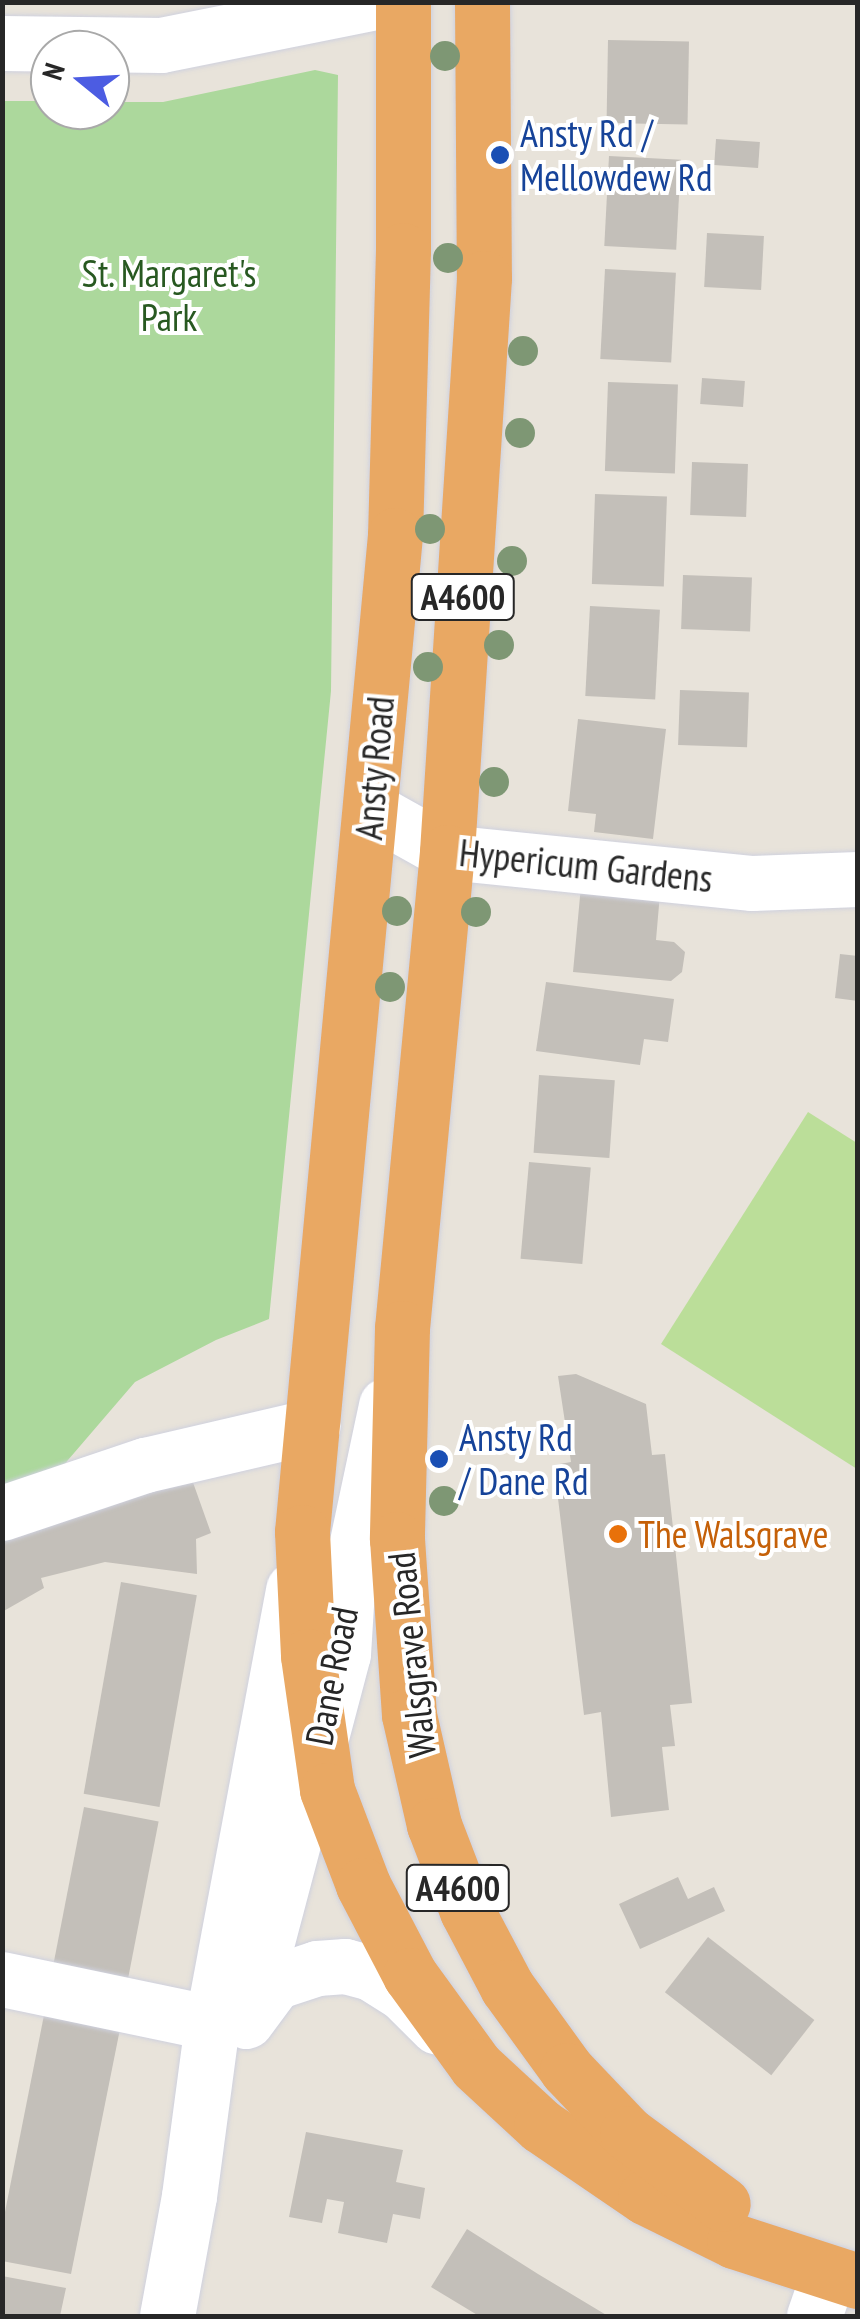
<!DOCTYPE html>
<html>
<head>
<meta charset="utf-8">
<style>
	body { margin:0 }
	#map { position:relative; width:860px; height:2319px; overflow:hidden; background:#e8e3da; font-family:"PT Sans Narrow",sans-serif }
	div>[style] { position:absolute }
	.green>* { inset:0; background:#acd89c }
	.pitch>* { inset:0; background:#bbde99 }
	.building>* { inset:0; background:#c3bfb9; transform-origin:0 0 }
	.roads { filter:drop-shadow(0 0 2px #cfd1de) drop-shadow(0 0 2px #cfd1de) }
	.minor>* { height:55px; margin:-27.5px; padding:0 27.5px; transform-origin:27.5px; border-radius:27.5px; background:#fff }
	.highway>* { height:55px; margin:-27.5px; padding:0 27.5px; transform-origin:27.5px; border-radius:27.5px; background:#e9a863 }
	.trees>* { width:30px; height:30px; margin:-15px; border-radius:50%; background:#7e9774 }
	.dots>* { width:28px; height:28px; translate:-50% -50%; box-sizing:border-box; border:5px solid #fff; border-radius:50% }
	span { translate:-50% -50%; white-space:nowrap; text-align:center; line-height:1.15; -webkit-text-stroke:8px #fff; paint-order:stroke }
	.shield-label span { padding:2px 8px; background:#fff; border:2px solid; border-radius:8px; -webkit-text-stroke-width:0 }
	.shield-label { font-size:35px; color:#272727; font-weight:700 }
	.transit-label { font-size:38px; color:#164399 }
	.left { translate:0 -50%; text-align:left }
	.park-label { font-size:38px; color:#285921 }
	.street-label { font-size:38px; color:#272727 }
	.food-label { font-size:38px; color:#c56008 }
	.frame { position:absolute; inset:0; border:5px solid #272727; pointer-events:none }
	.north { position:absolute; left:30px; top:30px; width:100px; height:100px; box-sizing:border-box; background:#fff; border:2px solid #a9a9a9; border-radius:50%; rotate:288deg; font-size:28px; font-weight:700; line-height:40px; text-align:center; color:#272727 }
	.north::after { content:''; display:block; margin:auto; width:35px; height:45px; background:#4c5ce2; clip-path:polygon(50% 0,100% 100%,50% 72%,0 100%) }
</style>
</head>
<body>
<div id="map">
	<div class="green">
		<i style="clip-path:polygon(315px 70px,338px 75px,331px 691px,269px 1319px,216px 1340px,135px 1382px,50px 1481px,3px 1498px,3px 101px,50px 101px,50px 110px,110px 110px,110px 102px,163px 102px)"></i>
	</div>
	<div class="pitch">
		<i style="clip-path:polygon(808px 1112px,857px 1143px,857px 1469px,661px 1344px)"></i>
	</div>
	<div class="building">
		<i style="left:608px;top:40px;width:81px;height:83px;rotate:1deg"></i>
		<i style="left:716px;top:139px;width:44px;height:26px;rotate:4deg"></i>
		<i style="left:609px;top:156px;width:72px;height:90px;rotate:3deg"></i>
		<i style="left:707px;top:233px;width:57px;height:54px;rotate:3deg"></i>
		<i style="left:605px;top:269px;width:71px;height:90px;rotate:3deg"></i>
		<i style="left:702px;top:378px;width:43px;height:26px;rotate:4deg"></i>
		<i style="left:608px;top:382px;width:70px;height:89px;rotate:2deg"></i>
		<i style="left:692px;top:462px;width:56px;height:53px;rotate:2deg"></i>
		<i style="left:595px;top:494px;width:72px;height:90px;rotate:2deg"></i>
		<i style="left:683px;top:575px;width:69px;height:54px;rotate:2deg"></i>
		<i style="left:590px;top:606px;width:70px;height:90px;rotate:3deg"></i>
		<i style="left:680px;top:690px;width:69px;height:55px;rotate:2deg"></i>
		<i style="clip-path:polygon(578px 719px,666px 729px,653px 839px,594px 832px,596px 814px,568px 811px)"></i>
		<i style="clip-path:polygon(582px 875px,661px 882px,656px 940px,674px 942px,685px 952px,682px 972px,671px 981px,573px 972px)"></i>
		<i style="clip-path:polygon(840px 954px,858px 956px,858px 1001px,835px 998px)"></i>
		<i style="clip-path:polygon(546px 982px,674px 999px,668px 1042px,644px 1039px,640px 1065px,536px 1051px)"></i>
		<i style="left:539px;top:1075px;width:76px;height:78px;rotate:4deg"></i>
		<i style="left:529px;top:1162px;width:62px;height:97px;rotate:5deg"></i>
		<i style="clip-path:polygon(576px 1374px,646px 1404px,652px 1455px,665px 1454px,692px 1703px,670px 1705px,675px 1746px,662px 1747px,669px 1810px,611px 1817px,601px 1712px,584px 1715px,554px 1465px,571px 1462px,558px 1376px)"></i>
		<i style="clip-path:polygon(190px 1474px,211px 1533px,196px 1539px,197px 1574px,105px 1562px,41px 1578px,44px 1588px,2px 1612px,5px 1540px)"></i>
		<i style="left:121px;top:1582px;width:77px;height:215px;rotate:10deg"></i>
		<i style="left:84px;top:1807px;width:76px;height:173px;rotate:11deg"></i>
		<i style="clip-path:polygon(678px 1877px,688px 1899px,714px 1887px,725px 1911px,640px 1949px,619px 1904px)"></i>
		<i style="left:708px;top:1937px;width:135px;height:70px;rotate:38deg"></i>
		<i style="clip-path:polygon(46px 2005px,122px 2019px,71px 2274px,2px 2261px,2px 2227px)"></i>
		<i style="clip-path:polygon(306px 2132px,403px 2150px,396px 2182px,425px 2188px,420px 2219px,393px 2214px,387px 2243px,338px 2233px,344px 2202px,327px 2199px,322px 2223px,289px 2217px)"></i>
		<i style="clip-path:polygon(467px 2229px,538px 2274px,608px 2316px,479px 2316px,431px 2287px)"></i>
		<i style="clip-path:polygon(2px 2276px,66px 2288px,60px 2316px,2px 2316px)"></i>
	</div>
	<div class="roads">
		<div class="minor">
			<i style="left:2px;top:43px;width:159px;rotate:0.7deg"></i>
			<i style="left:161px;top:45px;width:220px;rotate:-11.3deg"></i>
			<i style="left:370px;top:809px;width:88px;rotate:29.2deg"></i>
			<i style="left:447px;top:852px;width:307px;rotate:5.8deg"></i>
			<i style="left:752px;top:883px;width:106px;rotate:-2.2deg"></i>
			<i style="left:2px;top:1513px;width:151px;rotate:-18.6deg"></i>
			<i style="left:145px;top:1465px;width:172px;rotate:-13.1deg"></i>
			<i style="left:2px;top:1979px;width:215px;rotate:11.8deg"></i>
			<i style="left:247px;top:2017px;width:375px;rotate:-75.2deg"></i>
			<i style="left:343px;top:1654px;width:65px;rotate:-86.5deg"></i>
			<i style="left:347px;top:1589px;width:188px;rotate:-78deg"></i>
			<i style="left:246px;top:2021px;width:49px;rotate:-53.4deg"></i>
			<i style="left:275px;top:1982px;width:44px;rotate:-18.4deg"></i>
			<i style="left:317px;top:1968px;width:28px;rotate:-4deg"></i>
			<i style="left:345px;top:1966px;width:27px;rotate:15deg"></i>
			<i style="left:371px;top:1973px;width:36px;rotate:32deg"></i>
			<i style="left:402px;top:1992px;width:49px;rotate:45deg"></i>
			<i style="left:167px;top:2316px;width:122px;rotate:-79.6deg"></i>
			<i style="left:189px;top:2196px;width:175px;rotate:-82.4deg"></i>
			<i style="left:212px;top:2023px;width:441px;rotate:-79.4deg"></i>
			<i style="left:814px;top:2316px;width:46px;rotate:-70.8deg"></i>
		</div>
		<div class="highway">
			<i style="left:403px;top:2px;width:248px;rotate:90deg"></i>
			<i style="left:403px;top:250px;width:285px;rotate:91.6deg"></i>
			<i style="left:395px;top:535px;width:1001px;rotate:95.33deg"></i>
			<i style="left:302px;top:1532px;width:124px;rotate:87.2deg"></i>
			<i style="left:308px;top:1656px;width:135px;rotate:81.9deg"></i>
			<i style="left:327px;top:1790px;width:102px;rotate:69.2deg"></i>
			<i style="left:363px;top:1885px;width:102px;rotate:62.4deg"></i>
			<i style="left:410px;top:1975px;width:112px;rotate:54deg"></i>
			<i style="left:476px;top:2066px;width:88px;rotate:42.7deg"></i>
			<i style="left:541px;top:2126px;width:126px;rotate:34.3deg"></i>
			<i style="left:645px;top:2197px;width:99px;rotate:26.3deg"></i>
			<i style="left:734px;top:2241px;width:130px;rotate:17.9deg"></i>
			<i style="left:482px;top:2px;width:276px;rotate:89.6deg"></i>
			<i style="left:484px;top:278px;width:575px;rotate:93.69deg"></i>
			<i style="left:447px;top:852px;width:478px;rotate:95.4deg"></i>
			<i style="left:402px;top:1328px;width:211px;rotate:91.4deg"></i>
			<i style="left:397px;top:1539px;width:176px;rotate:86.1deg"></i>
			<i style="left:409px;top:1715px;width:113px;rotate:77.2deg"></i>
			<i style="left:434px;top:1825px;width:92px;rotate:69deg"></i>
			<i style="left:467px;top:1911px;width:86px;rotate:62.2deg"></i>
			<i style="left:507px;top:1987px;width:102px;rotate:54.1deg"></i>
			<i style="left:567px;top:2070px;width:87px;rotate:46.4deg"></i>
			<i style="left:627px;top:2133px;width:119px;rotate:36.5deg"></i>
		</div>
	</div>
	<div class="trees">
		<i style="left:445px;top:56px"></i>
		<i style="left:448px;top:258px"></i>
		<i style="left:523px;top:351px"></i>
		<i style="left:520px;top:433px"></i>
		<i style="left:430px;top:529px"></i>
		<i style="left:512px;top:561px"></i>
		<i style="left:499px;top:645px"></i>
		<i style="left:428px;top:667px"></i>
		<i style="left:494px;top:782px"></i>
		<i style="left:397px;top:911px"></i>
		<i style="left:476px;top:912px"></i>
		<i style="left:390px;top:987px"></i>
		<i style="left:444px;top:1501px"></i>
	</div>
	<div class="dots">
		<i style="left:500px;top:155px;background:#1a4fb4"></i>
		<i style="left:439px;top:1459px;background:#1a4fb4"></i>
		<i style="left:618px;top:1534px;background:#e8710a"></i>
	</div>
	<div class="shield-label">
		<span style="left:463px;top:597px">A4600</span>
		<span style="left:458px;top:1888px">A4600</span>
	</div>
	<div class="transit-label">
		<span class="left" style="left:520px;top:155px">Ansty Rd /<br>Mellowdew Rd</span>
		<span class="left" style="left:459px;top:1459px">Ansty Rd<br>/ Dane Rd</span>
	</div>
	<div class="park-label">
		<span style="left:169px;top:295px">St. Margaret's<br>Park</span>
	</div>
	<div class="street-label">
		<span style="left:374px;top:768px;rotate:-85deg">Ansty Road</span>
		<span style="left:586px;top:865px;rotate:6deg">Hypericum Gardens</span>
		<span style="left:411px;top:1655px;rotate:-96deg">Walsgrave Road</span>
		<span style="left:331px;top:1676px;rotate:-79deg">Dane Road</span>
	</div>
	<div class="food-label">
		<span class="left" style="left:638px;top:1534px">The Walsgrave</span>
	</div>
	<div class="frame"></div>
	<div class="north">N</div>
</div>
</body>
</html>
